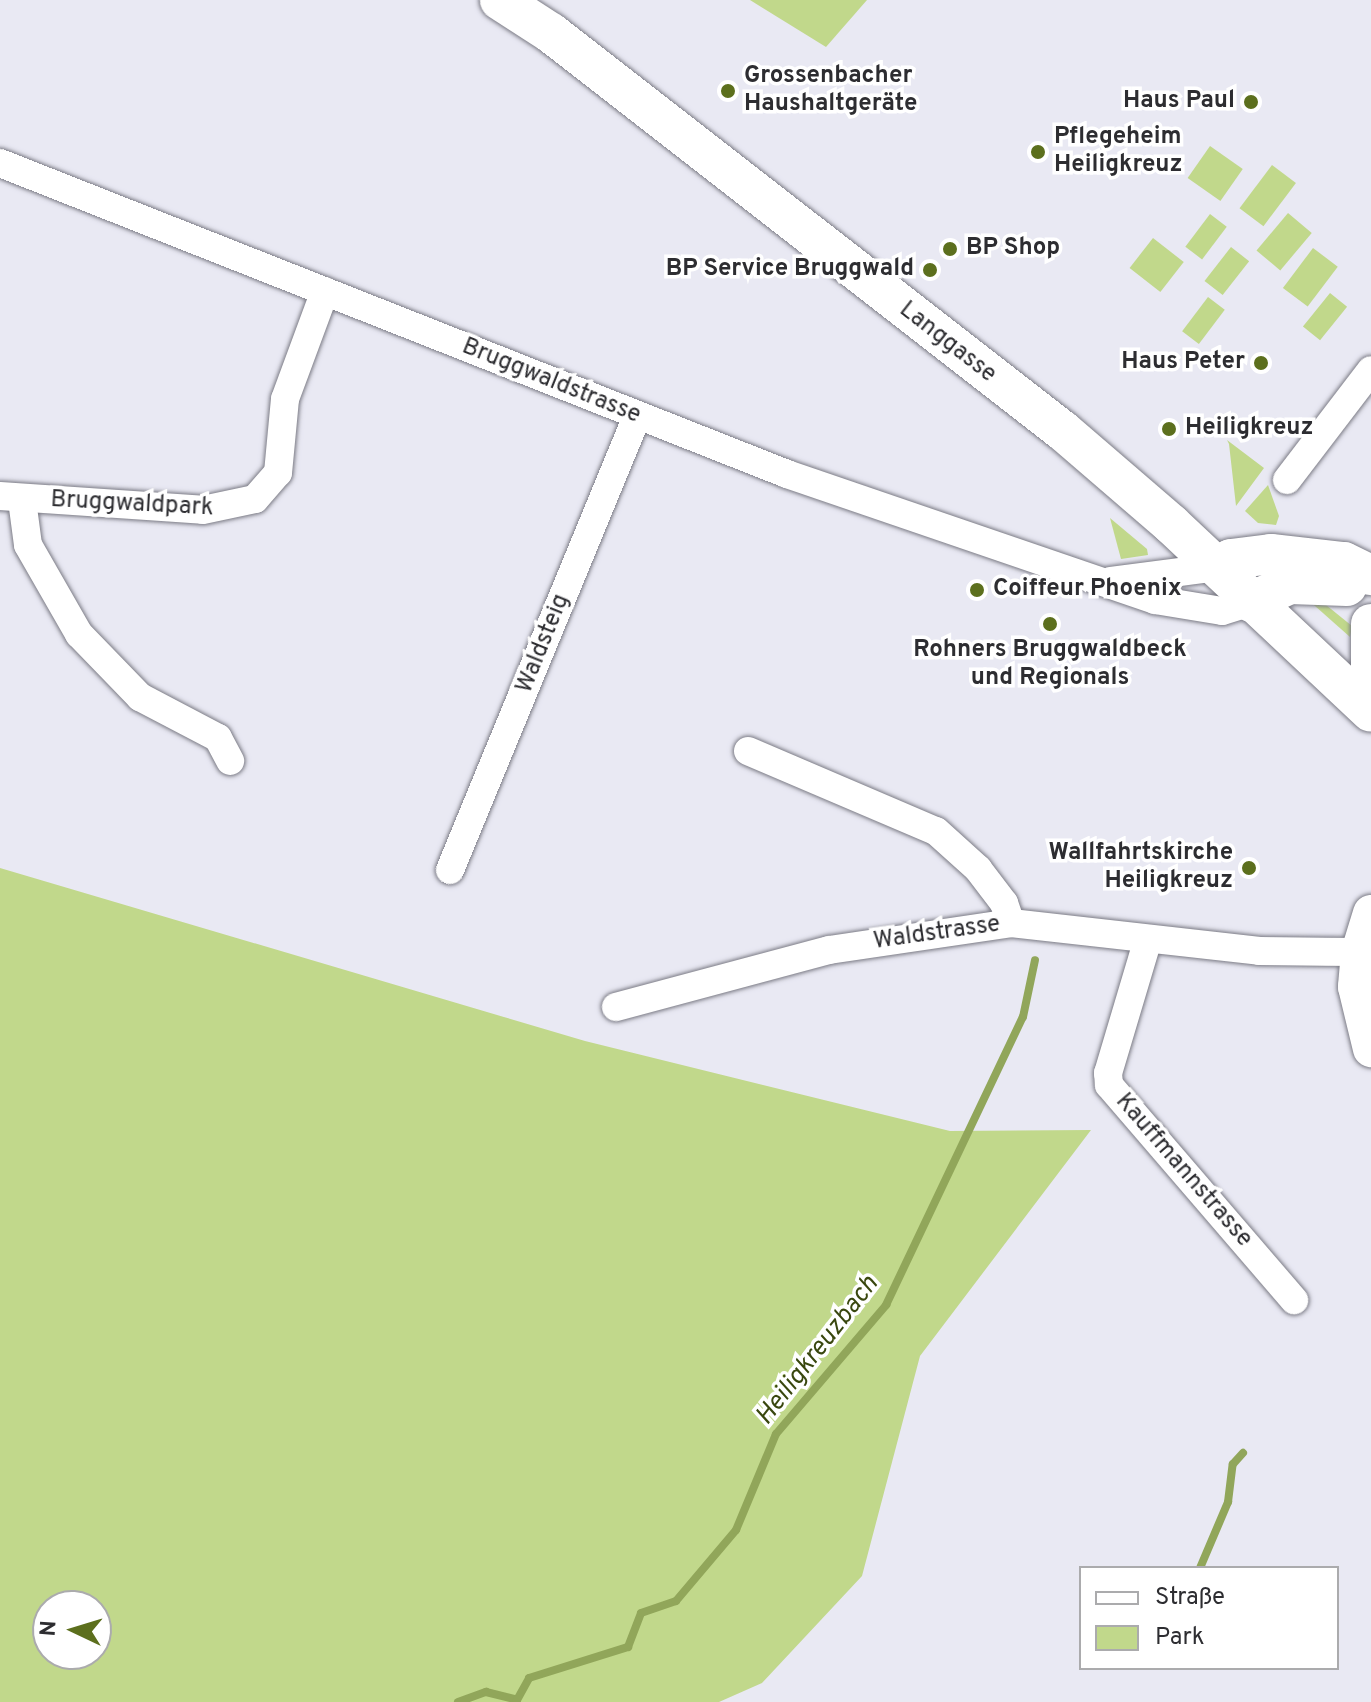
<!DOCTYPE html>
<html>
<head>
<meta charset="utf-8">
<style>
	body { margin:0 }
	#map { position:relative; width:1371px; height:1702px; overflow:hidden; background:#e9e9f3; font-family:Overpass,sans-serif }
	div>[style] { position:absolute }
	.green>* { inset:0; background:#c1d88b; transform-origin:0 0 }
	.stream>* { height:8px; margin:-4px; padding:0 4px; transform-origin:4px; border-radius:4px; background:#91a65a }
	.roads { filter:drop-shadow(0 0 2px #7b7b85) drop-shadow(0 0 2px #7b7b85) }
	.minor>* { height:28px; margin:-14px; padding:0 14px; transform-origin:14px; border-radius:14px; background:#fff }
	.tertiary>* { height:36px; margin:-18px; padding:0 18px; transform-origin:18px; border-radius:18px; background:#fff }
	.secondary>* { height:40px; margin:-20px; padding:0 20px; transform-origin:20px; border-radius:20px; background:#fff }
	.dots>* { width:22px; height:22px; translate:-50% -50%; box-sizing:border-box; border:4px solid #fff; border-radius:50% }
	span { translate:-50% -50%; white-space:nowrap; text-align:center; line-height:1.15; -webkit-text-stroke:7px #fff; paint-order:stroke }
	.poi-label { font-size:24px; color:#2d2d31; font-weight:700 }
	.left { translate:0 -50%; text-align:left }
	.right { translate:-100% -50%; text-align:right }
	.street-label { font-size:24px; color:#2d2d31 }
	.water-label { font-size:26px; color:#39470e; font-style:italic }
	.legend { position:absolute; left:1079px; top:1566px; width:260px; height:104px; box-sizing:border-box; background:#fff; border:2px solid #ababad; margin:0; padding:10px 14px; list-style:none; font-size:24px; color:#2d2d31 }
	.legend li { display:flex; align-items:center; gap:16px; height:40px }
	.legend b { width:40px; border:2px solid #ababad }
	.north { position:absolute; left:32px; top:1590px; width:80px; height:80px; box-sizing:border-box; background:#fff; border:2px solid #ababad; border-radius:50%; rotate:274deg; font-size:22px; font-weight:700; line-height:32px; text-align:center; color:#2d2d31 }
	.north::after { content:''; display:block; margin:auto; width:28px; height:36px; background:#5c6f1d; clip-path:polygon(50% 0,100% 100%,50% 72%,0 100%) }
</style>
</head>
<body>
<div id="map">
	<div class="green">
		<i style="clip-path:polygon(750px 0,867px 0,826px 47px)"></i>
		<i style="left:1210px;top:146px;width:40px;height:39px;rotate:35deg"></i>
		<i style="left:1272px;top:165px;width:30px;height:54px;rotate:37deg"></i>
		<i style="left:1288px;top:213px;width:31px;height:49px;rotate:40deg"></i>
		<i style="left:1210px;top:214px;width:21px;height:41px;rotate:37deg"></i>
		<i style="left:1153px;top:238px;width:39px;height:38px;rotate:38deg"></i>
		<i style="left:1231px;top:247px;width:23px;height:43px;rotate:38deg"></i>
		<i style="left:1313px;top:248px;width:31px;height:50px;rotate:37deg"></i>
		<i style="left:1330px;top:293px;width:22px;height:43px;rotate:39deg"></i>
		<i style="left:1208px;top:297px;width:21px;height:43px;rotate:37deg"></i>
		<i style="clip-path:polygon(1227px 440px,1264px 468px,1236px 506px,1229px 444px)"></i>
		<i style="clip-path:polygon(1268px 485px,1279px 516px,1276px 525px,1258px 523px,1245px 511px)"></i>
		<i style="clip-path:polygon(1110px 518px,1147px 549px,1148px 555px,1121px 559px)"></i>
		<i style="clip-path:polygon(1315px 596px,1352px 626px,1350px 637px,1306px 598px)"></i>
		<i style="clip-path:polygon(evenodd,0 868px,585px 1041px,950px 1131px,1091px 1130px,920px 1356px,862px 1576px,762px 1683px,719px 1702px,0 1702px,0 868px,48px 1606px,96px 1606px,96px 1654px,48px 1654px,48px 1606px)"></i>
	</div>
	<div class="stream">
		<i style="left:1200px;top:1568px;width:72px;rotate:-67deg"></i>
		<i style="left:1228px;top:1502px;width:38px;rotate:-83deg"></i>
		<i style="left:1233px;top:1464px;width:15px;rotate:-48deg"></i>
		<i style="left:458px;top:1702px;width:30px;rotate:-20deg"></i>
		<i style="left:486px;top:1692px;width:32px;rotate:14deg"></i>
		<i style="left:517px;top:1700px;width:25px;rotate:-61deg"></i>
		<i style="left:529px;top:1678px;width:104px;rotate:-17.4deg"></i>
		<i style="left:628px;top:1647px;width:36px;rotate:-69deg"></i>
		<i style="left:641px;top:1613px;width:37px;rotate:-19deg"></i>
		<i style="left:676px;top:1601px;width:93px;rotate:-49.8deg"></i>
		<i style="left:736px;top:1530px;width:104px;rotate:-67.4deg"></i>
		<i style="left:776px;top:1434px;width:170px;rotate:-49.5deg"></i>
		<i style="left:886px;top:1305px;width:319px;rotate:-64.6deg"></i>
		<i style="left:1023px;top:1017px;width:58px;rotate:-78.1deg"></i>
	</div>
	<div class="roads">
		<div class="minor">
			<i style="left:0;top:163px;width:846px;rotate:21.56deg"></i>
			<i style="left:787px;top:474px;width:389px;rotate:18.9deg"></i>
			<i style="left:1155px;top:600px;width:68px;rotate:9.3deg"></i>
			<i style="left:1222px;top:611px;width:30px;rotate:-17deg"></i>
			<i style="left:1287px;top:480px;width:138px;rotate:-52.6deg"></i>
			<i style="left:0;top:496px;width:203px;rotate:3.9deg"></i>
			<i style="left:203px;top:510px;width:53px;rotate:-11.9deg"></i>
			<i style="left:255px;top:499px;width:35px;rotate:-49deg"></i>
			<i style="left:278px;top:473px;width:74px;rotate:-84.6deg"></i>
			<i style="left:285px;top:399px;width:115px;rotate:-69.7deg"></i>
			<i style="left:22px;top:500px;width:45px;rotate:82.4deg"></i>
			<i style="left:28px;top:545px;width:103px;rotate:60.2deg"></i>
			<i style="left:79px;top:634px;width:88px;rotate:45.9deg"></i>
			<i style="left:140px;top:697px;width:88px;rotate:27.7deg"></i>
			<i style="left:218px;top:738px;width:26px;rotate:62deg"></i>
			<i style="left:1111px;top:581px;width:107px;rotate:-7.5deg"></i>
			<i style="left:748px;top:751px;width:204px;rotate:23.1deg"></i>
			<i style="left:936px;top:831px;width:57px;rotate:42.1deg"></i>
			<i style="left:978px;top:869px;width:43px;rotate:52.6deg"></i>
			<i style="left:1004px;top:903px;width:21px;rotate:71deg"></i>
			<i style="left:450px;top:870px;width:490px;rotate:-67.6deg"></i>
			<i style="left:1148px;top:939px;width:140px;rotate:106.6deg"></i>
			<i style="left:1108px;top:1073px;width:12px;rotate:85deg"></i>
			<i style="left:1109px;top:1085px;width:284px;rotate:49.3deg"></i>
			<i style="left:616px;top:1007px;width:220px;rotate:-15deg"></i>
			<i style="left:829px;top:950px;width:184px;rotate:-8.4deg"></i>
			<i style="left:1011px;top:923px;width:250px;rotate:6.4deg"></i>
			<i style="left:1259px;top:951px;width:100px;rotate:0.6deg"></i>
		</div>
		<div class="tertiary">
			<i style="left:1371px;top:913px;width:41px;rotate:107.1deg"></i>
			<i style="left:1359px;top:952px;width:35px;rotate:95deg"></i>
			<i style="left:1356px;top:987px;width:64px;rotate:76.4deg"></i>
		</div>
		<div class="secondary">
			<i style="left:500px;top:0;width:61px;rotate:32.9deg"></i>
			<i style="left:551px;top:33px;width:648px;rotate:37.86deg"></i>
			<i style="left:1063px;top:431px;width:143px;rotate:40.7deg"></i>
			<i style="left:1171px;top:524px;width:274px;rotate:43.2deg"></i>
			<i style="left:1217px;top:567px;width:16px;rotate:-30deg"></i>
			<i style="left:1231px;top:559px;width:40px;rotate:-7.1deg"></i>
			<i style="left:1271px;top:554px;width:73px;rotate:6.3deg"></i>
			<i style="left:1344px;top:562px;width:30px;rotate:26deg"></i>
			<i style="left:1251px;top:602px;width:43px;rotate:-24.8deg"></i>
			<i style="left:1290px;top:584px;width:57px;rotate:2deg"></i>
			<i style="left:1371px;top:624px;width:53px;rotate:90deg"></i>
		</div>
	</div>
	<div class="dots">
		<i style="left:728px;top:91px;background:#5c6f1d"></i>
		<i style="left:1251px;top:102px;background:#5c6f1d"></i>
		<i style="left:1038px;top:152px;background:#5c6f1d"></i>
		<i style="left:950px;top:249px;background:#5c6f1d"></i>
		<i style="left:930px;top:270px;background:#5c6f1d"></i>
		<i style="left:1261px;top:363px;background:#5c6f1d"></i>
		<i style="left:1169px;top:429px;background:#5c6f1d"></i>
		<i style="left:977px;top:590px;background:#5c6f1d"></i>
		<i style="left:1050px;top:624px;background:#5c6f1d"></i>
		<i style="left:1249px;top:868px;background:#5c6f1d"></i>
	</div>
	<div class="poi-label">
		<span class="left" style="left:744px;top:91px">Grossenbacher<br>Haushaltgeräte</span>
		<span class="right" style="left:1235px;top:102px">Haus Paul</span>
		<span class="left" style="left:1054px;top:152px">Pflegeheim<br>Heiligkreuz</span>
		<span class="left" style="left:966px;top:249px">BP Shop</span>
		<span class="right" style="left:914px;top:270px">BP Service Bruggwald</span>
		<span class="right" style="left:1245px;top:363px">Haus Peter</span>
		<span class="left" style="left:1185px;top:429px">Heiligkreuz</span>
		<span class="left" style="left:993px;top:590px">Coiffeur Phoenix</span>
		<span style="left:1050px;top:665px">Rohners Bruggwaldbeck<br>und Regionals</span>
		<span class="right" style="left:1233px;top:868px">Wallfahrtskirche<br>Heiligkreuz</span>
	</div>
	<div class="street-label">
		<span style="left:947px;top:343px;rotate:38deg">Langgasse</span>
		<span style="left:551px;top:382px;rotate:22deg">Bruggwaldstrasse</span>
		<span style="left:132px;top:505px;rotate:3deg">Bruggwaldpark</span>
		<span style="left:544px;top:644px;rotate:-68deg">Waldsteig</span>
		<span style="left:937px;top:934px;rotate:-8deg">Waldstrasse</span>
		<span style="left:1183px;top:1171px;rotate:49deg">Kauffmannstrasse</span>
	</div>
	<div class="water-label">
		<span style="left:818px;top:1351px;rotate:-52deg">Heiligkreuzbach</span>
	</div>
	<ul class="legend">
	<li><b style="height:10px;background:#fff"></b>Straße</li>
	<li><b style="height:22px;background:#c1d88b"></b>Park</li>
	</ul>
	<div class="north">N</div>
</div>
</body>
</html>
